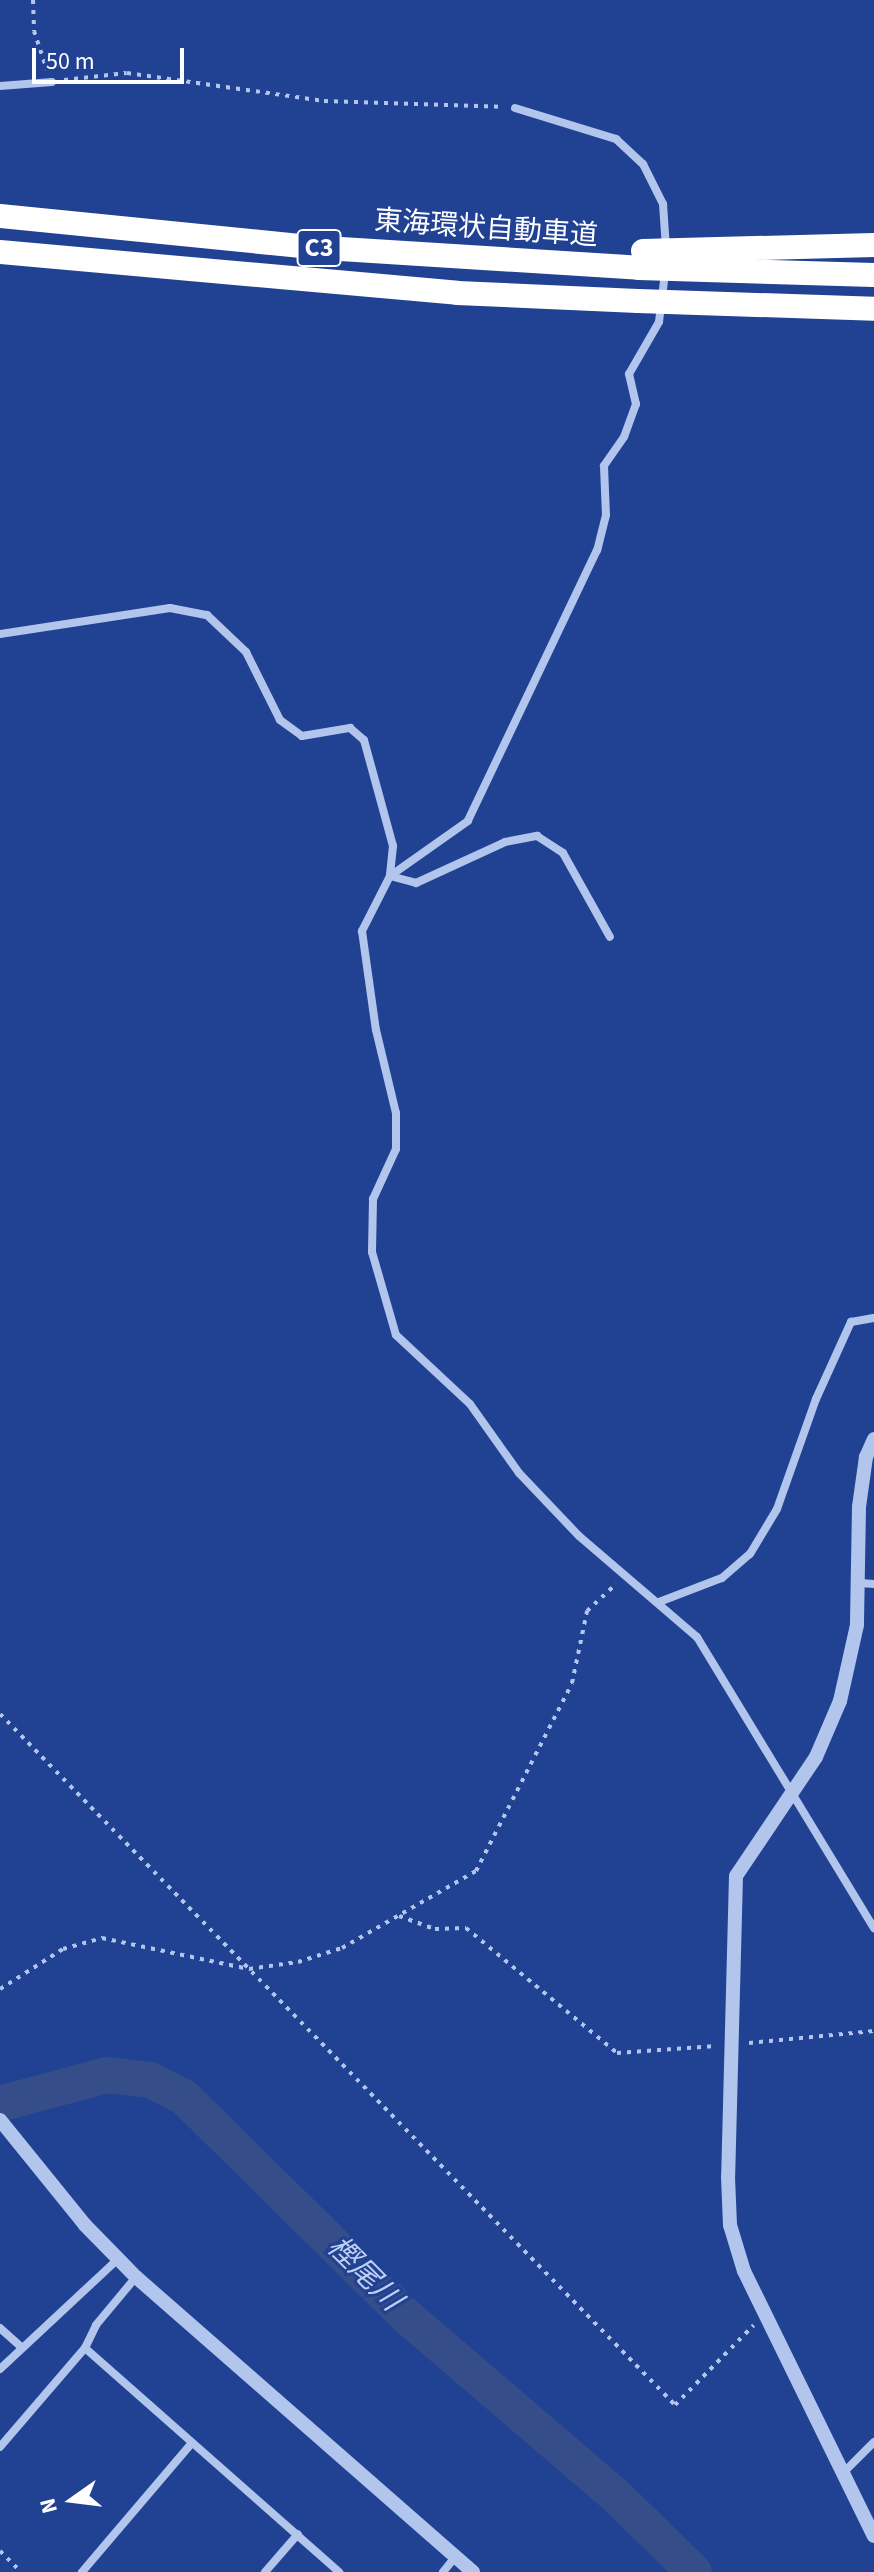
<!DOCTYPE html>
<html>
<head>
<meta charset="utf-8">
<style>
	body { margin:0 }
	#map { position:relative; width:874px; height:2572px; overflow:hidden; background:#214292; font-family:"Source Sans 3","Noto Sans JP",sans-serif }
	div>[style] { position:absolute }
	.river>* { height:36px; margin:-18px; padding:0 18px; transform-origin:18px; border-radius:18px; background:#354e89 }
	.path>* { height:4px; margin-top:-2px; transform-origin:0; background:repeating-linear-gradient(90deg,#b2c5ed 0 4px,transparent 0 10px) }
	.minor>* { height:8px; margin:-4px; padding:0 4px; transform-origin:4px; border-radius:4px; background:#b2c5ed }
	.tertiary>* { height:14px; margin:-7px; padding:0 7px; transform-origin:7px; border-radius:7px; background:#b2c5ed }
	.motorway>* { height:24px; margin:-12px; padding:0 12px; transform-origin:12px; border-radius:12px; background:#fff }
	.motorway-bridge>* { height:24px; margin:-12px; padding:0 12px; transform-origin:12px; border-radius:12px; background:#fff }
	span { translate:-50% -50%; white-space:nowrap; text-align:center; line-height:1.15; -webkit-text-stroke:6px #214292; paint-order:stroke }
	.shield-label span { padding:2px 6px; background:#214292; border:2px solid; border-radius:6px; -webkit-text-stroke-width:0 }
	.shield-label { font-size:26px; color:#fff; font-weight:700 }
	.street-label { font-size:28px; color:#fff }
	.water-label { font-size:30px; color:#bfd0f4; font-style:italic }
	.north { position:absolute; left:32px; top:2460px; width:80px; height:80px; -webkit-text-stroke:6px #214292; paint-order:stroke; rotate:256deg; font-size:22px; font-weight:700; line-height:32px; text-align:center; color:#fff }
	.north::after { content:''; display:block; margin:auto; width:28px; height:36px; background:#fff; clip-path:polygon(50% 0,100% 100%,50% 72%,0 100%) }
	.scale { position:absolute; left:32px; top:48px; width:152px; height:36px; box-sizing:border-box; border:4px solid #fff; border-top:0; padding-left:10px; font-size:24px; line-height:28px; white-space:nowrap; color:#fff; -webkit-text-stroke:6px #214292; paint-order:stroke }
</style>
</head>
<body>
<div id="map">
	<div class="river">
		<i style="left:0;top:2104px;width:111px;rotate:-15.2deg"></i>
		<i style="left:107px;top:2075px;width:43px;rotate:6.6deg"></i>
		<i style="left:150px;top:2080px;width:39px;rotate:27deg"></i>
		<i style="left:185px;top:2098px;width:309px;rotate:44.6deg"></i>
		<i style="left:405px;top:2315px;width:277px;rotate:40.6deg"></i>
		<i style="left:615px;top:2495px;width:110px;rotate:44.3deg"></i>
	</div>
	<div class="path">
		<i style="left:33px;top:0;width:31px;rotate:88deg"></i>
		<i style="left:34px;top:31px;width:41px;rotate:71.6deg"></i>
		<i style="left:64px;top:80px;width:63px;rotate:-6.3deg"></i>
		<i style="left:127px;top:73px;width:199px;rotate:8.1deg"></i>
		<i style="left:324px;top:101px;width:177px;rotate:1.9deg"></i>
		<i style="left:0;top:1714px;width:966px;rotate:45.67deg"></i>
		<i style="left:675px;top:2405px;width:112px;rotate:-45.4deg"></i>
		<i style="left:399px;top:1916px;width:38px;rotate:20deg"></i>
		<i style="left:435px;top:1929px;width:31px;rotate:-2deg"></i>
		<i style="left:466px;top:1928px;width:196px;rotate:39.6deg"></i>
		<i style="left:617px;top:2053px;width:99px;rotate:-4deg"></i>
		<i style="left:0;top:1989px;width:75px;rotate:-32.4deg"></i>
		<i style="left:63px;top:1949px;width:41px;rotate:-15.8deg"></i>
		<i style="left:102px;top:1938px;width:150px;rotate:11.9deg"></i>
		<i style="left:249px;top:1969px;width:49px;rotate:-8.1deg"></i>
		<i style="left:298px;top:1962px;width:46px;rotate:-17.7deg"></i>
		<i style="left:342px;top:1948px;width:155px;rotate:-29.9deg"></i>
		<i style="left:476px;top:1871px;width:211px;rotate:-62.9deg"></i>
		<i style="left:572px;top:1683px;width:74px;rotate:-78.2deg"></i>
		<i style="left:587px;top:1611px;width:40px;rotate:-43deg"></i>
		<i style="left:749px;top:2043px;width:126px;rotate:-5.5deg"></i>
		<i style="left:0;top:2551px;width:30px;rotate:45deg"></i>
	</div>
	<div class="minor">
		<i style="left:0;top:86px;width:52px;rotate:-4.4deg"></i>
		<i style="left:515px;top:108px;width:106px;rotate:17.1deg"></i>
		<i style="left:616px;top:139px;width:37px;rotate:43deg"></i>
		<i style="left:643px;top:164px;width:45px;rotate:63.4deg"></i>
		<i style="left:663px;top:204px;width:44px;rotate:86.1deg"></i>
		<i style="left:665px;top:273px;width:49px;rotate:97deg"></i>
		<i style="left:659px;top:322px;width:60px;rotate:120deg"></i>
		<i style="left:629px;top:374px;width:31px;rotate:77deg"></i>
		<i style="left:636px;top:404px;width:35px;rotate:110deg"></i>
		<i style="left:624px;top:437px;width:35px;rotate:125deg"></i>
		<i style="left:604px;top:466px;width:49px;rotate:87.7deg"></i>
		<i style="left:606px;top:515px;width:36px;rotate:104deg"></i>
		<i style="left:597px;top:550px;width:300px;rotate:115.5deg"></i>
		<i style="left:468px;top:821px;width:95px;rotate:144.8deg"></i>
		<i style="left:390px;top:876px;width:62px;rotate:117deg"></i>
		<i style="left:362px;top:931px;width:100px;rotate:82deg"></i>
		<i style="left:376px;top:1030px;width:85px;rotate:76.5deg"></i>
		<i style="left:396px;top:1113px;width:36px;rotate:90deg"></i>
		<i style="left:396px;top:1149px;width:55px;rotate:114.7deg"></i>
		<i style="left:373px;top:1199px;width:53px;rotate:91.1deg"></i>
		<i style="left:372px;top:1252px;width:86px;rotate:73.9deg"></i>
		<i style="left:396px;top:1335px;width:101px;rotate:43deg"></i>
		<i style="left:470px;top:1404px;width:85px;rotate:54.6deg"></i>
		<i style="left:519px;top:1473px;width:87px;rotate:46.4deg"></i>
		<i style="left:579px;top:1536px;width:155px;rotate:40.6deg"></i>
		<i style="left:697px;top:1637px;width:341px;rotate:58.7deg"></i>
		<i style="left:0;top:634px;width:172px;rotate:-8.7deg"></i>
		<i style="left:170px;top:608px;width:38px;rotate:11deg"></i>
		<i style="left:207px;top:615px;width:54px;rotate:43.5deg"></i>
		<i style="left:246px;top:652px;width:76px;rotate:63.4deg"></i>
		<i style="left:280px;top:720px;width:27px;rotate:36deg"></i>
		<i style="left:302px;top:736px;width:49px;rotate:-9.5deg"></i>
		<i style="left:350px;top:728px;width:18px;rotate:41deg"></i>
		<i style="left:364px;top:740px;width:110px;rotate:74.7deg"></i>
		<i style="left:393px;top:846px;width:30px;rotate:96deg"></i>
		<i style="left:390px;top:876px;width:27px;rotate:15deg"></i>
		<i style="left:416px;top:883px;width:98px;rotate:-24.7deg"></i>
		<i style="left:505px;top:842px;width:33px;rotate:-11deg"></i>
		<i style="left:537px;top:836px;width:31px;rotate:33deg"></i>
		<i style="left:563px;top:853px;width:96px;rotate:60.8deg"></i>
		<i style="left:860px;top:1583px;width:14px;rotate:4deg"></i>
		<i style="left:659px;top:1602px;width:67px;rotate:-20.9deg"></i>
		<i style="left:722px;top:1578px;width:37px;rotate:-41deg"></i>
		<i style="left:750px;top:1554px;width:52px;rotate:-59deg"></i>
		<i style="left:777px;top:1509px;width:117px;rotate:-70.5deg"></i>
		<i style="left:816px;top:1399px;width:85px;rotate:-65.6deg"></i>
		<i style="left:851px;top:1322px;width:23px;rotate:-10deg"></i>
		<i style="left:0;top:2328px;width:27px;rotate:42deg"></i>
		<i style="left:85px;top:2348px;width:339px;rotate:41.4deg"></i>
		<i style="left:0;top:2369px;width:163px;rotate:-43deg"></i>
		<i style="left:0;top:2447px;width:130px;rotate:-49.4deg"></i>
		<i style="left:85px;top:2348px;width:25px;rotate:-64deg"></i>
		<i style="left:96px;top:2325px;width:62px;rotate:-50.2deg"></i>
		<i style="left:843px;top:2473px;width:44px;rotate:-45deg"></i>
		<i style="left:82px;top:2572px;width:168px;rotate:-49.6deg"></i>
		<i style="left:265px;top:2572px;width:50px;rotate:-49deg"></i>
		<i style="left:443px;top:2572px;width:19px;rotate:-51deg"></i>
	</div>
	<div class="tertiary">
		<i style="left:874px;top:1439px;width:20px;rotate:114deg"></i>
		<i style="left:866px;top:1457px;width:50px;rotate:98deg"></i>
		<i style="left:859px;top:1507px;width:118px;rotate:91deg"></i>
		<i style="left:857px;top:1625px;width:78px;rotate:102.6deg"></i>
		<i style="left:840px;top:1701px;width:61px;rotate:113.2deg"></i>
		<i style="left:816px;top:1757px;width:143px;rotate:123.9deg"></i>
		<i style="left:736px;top:1876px;width:301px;rotate:91.5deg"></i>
		<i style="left:728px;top:2177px;width:48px;rotate:87.6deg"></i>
		<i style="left:730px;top:2225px;width:48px;rotate:73.1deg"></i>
		<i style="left:744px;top:2271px;width:295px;rotate:63.9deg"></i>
		<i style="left:0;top:2120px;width:135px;rotate:51deg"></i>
		<i style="left:85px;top:2225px;width:73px;rotate:45.6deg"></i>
		<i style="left:136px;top:2277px;width:448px;rotate:41.2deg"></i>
	</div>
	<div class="motorway">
		<i style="left:0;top:216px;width:311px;rotate:5.7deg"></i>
		<i style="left:309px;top:247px;width:331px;rotate:3.6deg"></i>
		<i style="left:0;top:252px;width:459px;rotate:5.1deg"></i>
		<i style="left:457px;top:293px;width:181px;rotate:2.5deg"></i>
	</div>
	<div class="motorway-bridge">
		<i style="left:643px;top:251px;width:231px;rotate:-1.5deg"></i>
		<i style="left:639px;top:268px;width:235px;rotate:1.7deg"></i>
		<i style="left:638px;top:301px;width:236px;rotate:1.9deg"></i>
	</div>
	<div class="shield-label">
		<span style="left:319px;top:248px">C3</span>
	</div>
	<div class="street-label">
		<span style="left:486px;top:228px;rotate:4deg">東海環状自動車道</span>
	</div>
	<div class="water-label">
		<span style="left:364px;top:2274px;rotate:45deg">樫尾川</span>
	</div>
	<div class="north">N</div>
	<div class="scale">50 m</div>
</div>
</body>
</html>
